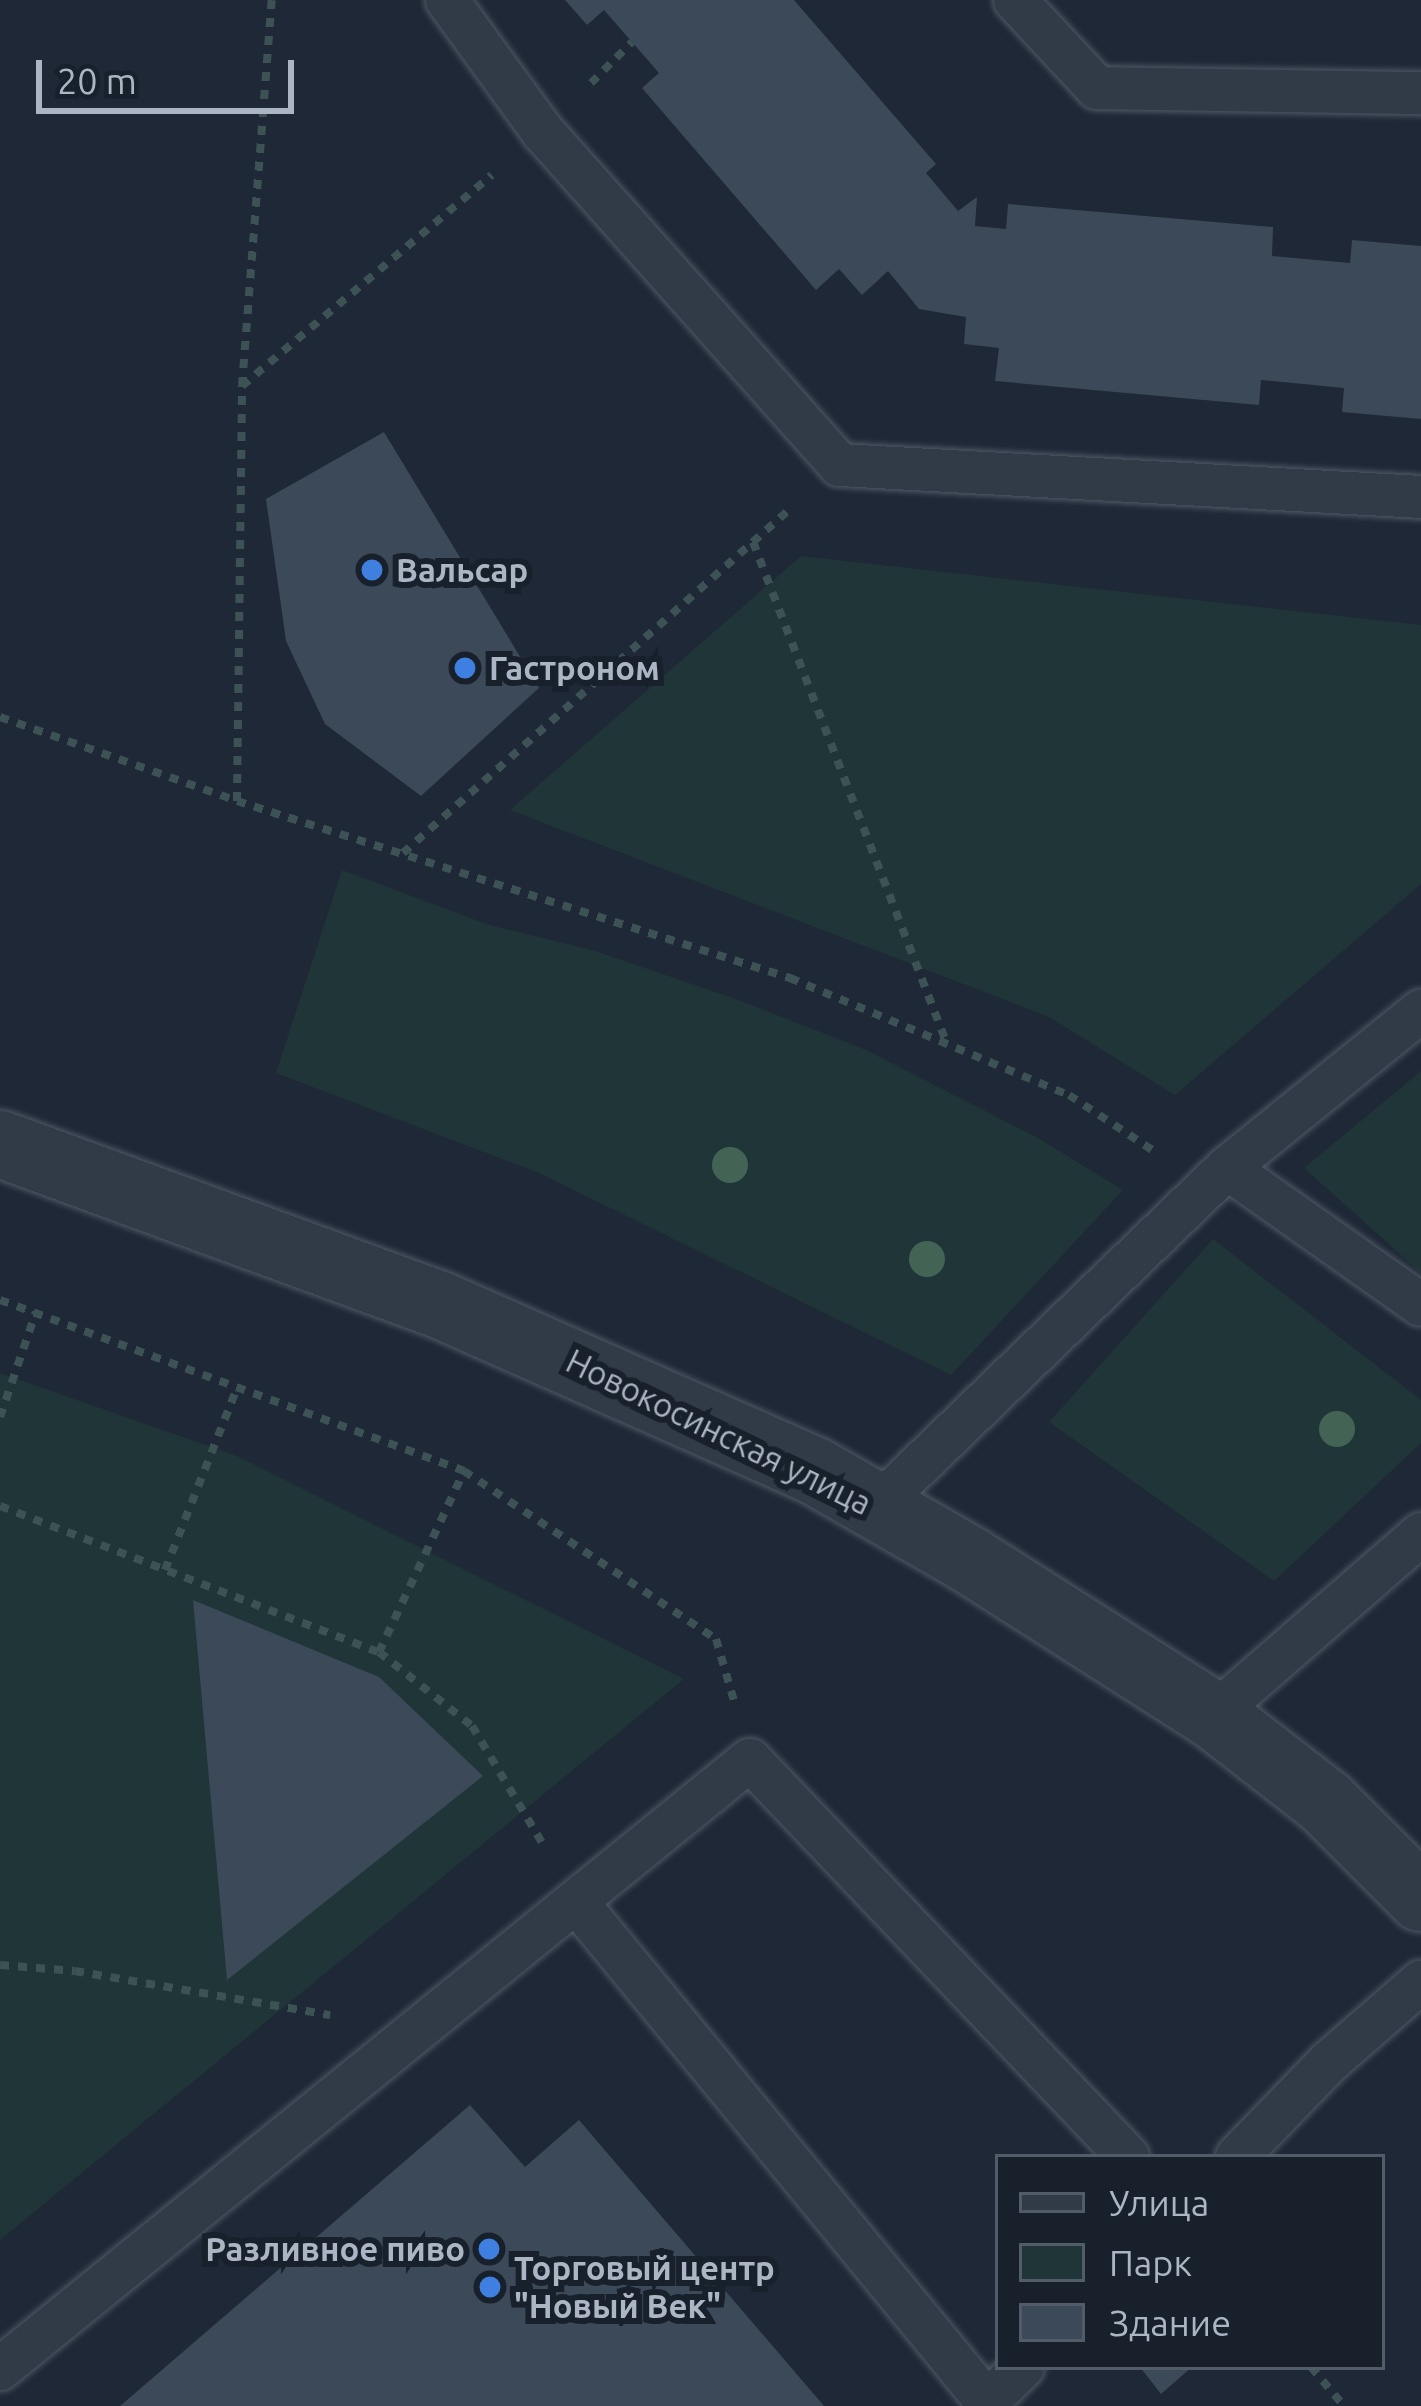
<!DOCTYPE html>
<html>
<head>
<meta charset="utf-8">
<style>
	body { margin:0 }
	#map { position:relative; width:1421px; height:2406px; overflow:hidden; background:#1e2836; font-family:Ubuntu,sans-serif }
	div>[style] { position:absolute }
	.green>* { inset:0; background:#203537 }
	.building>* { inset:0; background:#3c4959 }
	.path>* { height:8px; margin-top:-4px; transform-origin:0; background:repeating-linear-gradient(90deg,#3d5255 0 9px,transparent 0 18px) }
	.roads { filter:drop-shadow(0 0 3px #4f5865) drop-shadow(0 0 3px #4f5865) }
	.service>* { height:42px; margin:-21px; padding:0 21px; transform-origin:21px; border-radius:21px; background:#313a47 }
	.tertiary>* { height:66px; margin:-33px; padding:0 33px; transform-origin:33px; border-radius:33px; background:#313a47 }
	.trees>* { width:36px; height:36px; margin:-18px; border-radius:50%; background:#436455 }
	.dots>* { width:33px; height:33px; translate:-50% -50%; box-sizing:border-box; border:6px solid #17202b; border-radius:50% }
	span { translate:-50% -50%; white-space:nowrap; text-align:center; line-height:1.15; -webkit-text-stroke:12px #17202b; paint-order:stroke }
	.poi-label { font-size:33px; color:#abb5c4; font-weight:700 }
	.left { translate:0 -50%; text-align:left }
	.right { translate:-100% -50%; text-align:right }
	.street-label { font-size:33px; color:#abb5c4 }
	.legend { position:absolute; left:995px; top:2154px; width:390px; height:216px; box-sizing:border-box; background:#17202b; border:3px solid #525c68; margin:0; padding:15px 21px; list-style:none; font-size:36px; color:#abb5c4 }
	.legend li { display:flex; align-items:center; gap:24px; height:60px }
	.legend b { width:60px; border:3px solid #525c68 }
	.scale { position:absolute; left:36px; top:60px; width:258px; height:54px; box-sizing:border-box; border:6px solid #abb5c4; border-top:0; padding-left:15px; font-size:36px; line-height:42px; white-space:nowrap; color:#abb5c4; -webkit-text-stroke:9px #17202b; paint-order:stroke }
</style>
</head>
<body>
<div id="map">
	<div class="green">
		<i style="clip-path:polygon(801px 556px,1421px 625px,1421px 884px,1175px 1095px,1049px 1017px,510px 810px)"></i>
		<i style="clip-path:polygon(342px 870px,489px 925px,592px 950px,739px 1000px,866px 1050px,1038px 1138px,1123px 1190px,951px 1375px,539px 1173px,276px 1073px)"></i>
		<i style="clip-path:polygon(1421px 1071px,1421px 1273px,1304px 1168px)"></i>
		<i style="clip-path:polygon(1213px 1239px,1421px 1400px,1421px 1443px,1274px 1581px,1049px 1422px)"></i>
		<i style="clip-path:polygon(0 1373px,237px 1456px,684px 1679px,0 2240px)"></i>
	</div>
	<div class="building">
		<i style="clip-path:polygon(565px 0,794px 0,936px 164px,926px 173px,958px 211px,977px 197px,975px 226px,1006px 229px,1008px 204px,1273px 227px,1272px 256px,1350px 263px,1352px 240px,1421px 246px,1421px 419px,1342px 412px,1344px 388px,1261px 380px,1259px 405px,995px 381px,999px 348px,964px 344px,966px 317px,919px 309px,888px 271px,862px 295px,839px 269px,816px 290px,642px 88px,659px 73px,632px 42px,604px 10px,587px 25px)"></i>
		<i style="clip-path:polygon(384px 432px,539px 688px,421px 796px,325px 724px,286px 641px,266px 499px)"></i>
		<i style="clip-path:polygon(193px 1600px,379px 1677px,483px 1776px,227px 1980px)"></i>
		<i style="clip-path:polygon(470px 2105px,525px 2167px,579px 2120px,824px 2406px,120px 2406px)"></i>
		<i style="clip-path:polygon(1140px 2367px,1192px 2367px,1161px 2394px)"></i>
	</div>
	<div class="path">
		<i style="left:591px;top:83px;width:58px;rotate:-45deg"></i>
		<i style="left:242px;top:386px;width:327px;rotate:-40.2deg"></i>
		<i style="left:753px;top:542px;width:538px;rotate:68.87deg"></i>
		<i style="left:0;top:717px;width:251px;rotate:19.5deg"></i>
		<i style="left:237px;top:801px;width:581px;rotate:17.75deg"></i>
		<i style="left:790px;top:978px;width:303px;rotate:22.8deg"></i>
		<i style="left:1069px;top:1095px;width:100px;rotate:33.5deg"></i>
		<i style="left:237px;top:801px;width:415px;rotate:-89.3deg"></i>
		<i style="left:242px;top:386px;width:387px;rotate:-85.6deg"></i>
		<i style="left:403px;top:853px;width:518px;rotate:-41.63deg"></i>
		<i style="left:0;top:1300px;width:495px;rotate:20.2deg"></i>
		<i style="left:464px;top:1471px;width:303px;rotate:33.7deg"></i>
		<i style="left:716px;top:1639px;width:65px;rotate:73.8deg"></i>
		<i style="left:0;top:1417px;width:111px;rotate:-71.1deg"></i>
		<i style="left:0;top:1506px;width:406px;rotate:21.1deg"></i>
		<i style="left:379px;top:1652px;width:119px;rotate:38.5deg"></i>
		<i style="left:472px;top:1726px;width:140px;rotate:59deg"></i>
		<i style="left:165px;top:1570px;width:196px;rotate:-68.4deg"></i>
		<i style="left:379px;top:1652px;width:200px;rotate:-64.8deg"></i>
		<i style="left:0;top:1965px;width:75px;rotate:4.6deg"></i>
		<i style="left:75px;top:1971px;width:259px;rotate:9.8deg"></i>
		<i style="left:1311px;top:2367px;width:51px;rotate:49.8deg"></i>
	</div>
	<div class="roads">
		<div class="service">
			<i style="left:447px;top:0;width:163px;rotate:54deg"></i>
			<i style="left:543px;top:132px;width:446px;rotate:48.3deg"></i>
			<i style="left:840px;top:465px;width:582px;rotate:3.15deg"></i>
			<i style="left:1015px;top:0;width:120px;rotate:47deg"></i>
			<i style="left:1097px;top:88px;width:324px;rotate:0.9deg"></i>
			<i style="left:1227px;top:1168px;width:237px;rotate:35.2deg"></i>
			<i style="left:877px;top:1506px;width:487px;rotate:-44deg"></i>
			<i style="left:1227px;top:1168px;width:250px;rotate:-39deg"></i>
			<i style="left:1213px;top:1715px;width:276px;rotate:-41deg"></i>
			<i style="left:578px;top:1904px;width:644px;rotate:50.6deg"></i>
			<i style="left:987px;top:2402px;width:50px;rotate:-44.2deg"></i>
			<i style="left:1237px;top:2157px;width:134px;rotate:-45.9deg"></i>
			<i style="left:1330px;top:2061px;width:121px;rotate:-41deg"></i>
			<i style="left:0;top:2369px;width:966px;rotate:-39.08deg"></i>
			<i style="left:750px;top:1760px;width:548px;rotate:46.4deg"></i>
		</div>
		<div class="tertiary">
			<i style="left:0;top:1144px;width:466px;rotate:20.1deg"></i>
			<i style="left:438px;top:1304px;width:412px;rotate:23.9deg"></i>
			<i style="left:815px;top:1471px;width:177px;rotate:29.9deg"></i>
			<i style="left:968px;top:1559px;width:290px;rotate:32.5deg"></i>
			<i style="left:1213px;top:1715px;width:142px;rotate:37.8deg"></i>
			<i style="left:1325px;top:1802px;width:136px;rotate:45deg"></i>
		</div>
	</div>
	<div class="trees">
		<i style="left:730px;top:1165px"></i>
		<i style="left:927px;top:1259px"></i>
		<i style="left:1337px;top:1429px"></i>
	</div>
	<div class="dots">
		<i style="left:372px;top:570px;background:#3f7fe0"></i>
		<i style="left:465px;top:668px;background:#3f7fe0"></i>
		<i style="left:489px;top:2249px;background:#3f7fe0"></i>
		<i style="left:490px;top:2287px;background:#3f7fe0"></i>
	</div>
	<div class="poi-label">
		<span class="left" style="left:396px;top:570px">Вальсар</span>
		<span class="left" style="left:489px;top:668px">Гастроном</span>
		<span class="right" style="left:465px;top:2249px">Разливное пиво</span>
		<span class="left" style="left:514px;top:2287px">Торговый центр<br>"Новый Век"</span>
	</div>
	<div class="street-label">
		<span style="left:719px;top:1432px;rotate:26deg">Новокосинская улица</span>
	</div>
	<ul class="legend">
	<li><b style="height:15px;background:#313a47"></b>Улица</li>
	<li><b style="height:33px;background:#203537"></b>Парк</li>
	<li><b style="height:33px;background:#3c4959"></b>Здание</li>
	</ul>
	<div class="scale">20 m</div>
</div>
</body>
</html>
